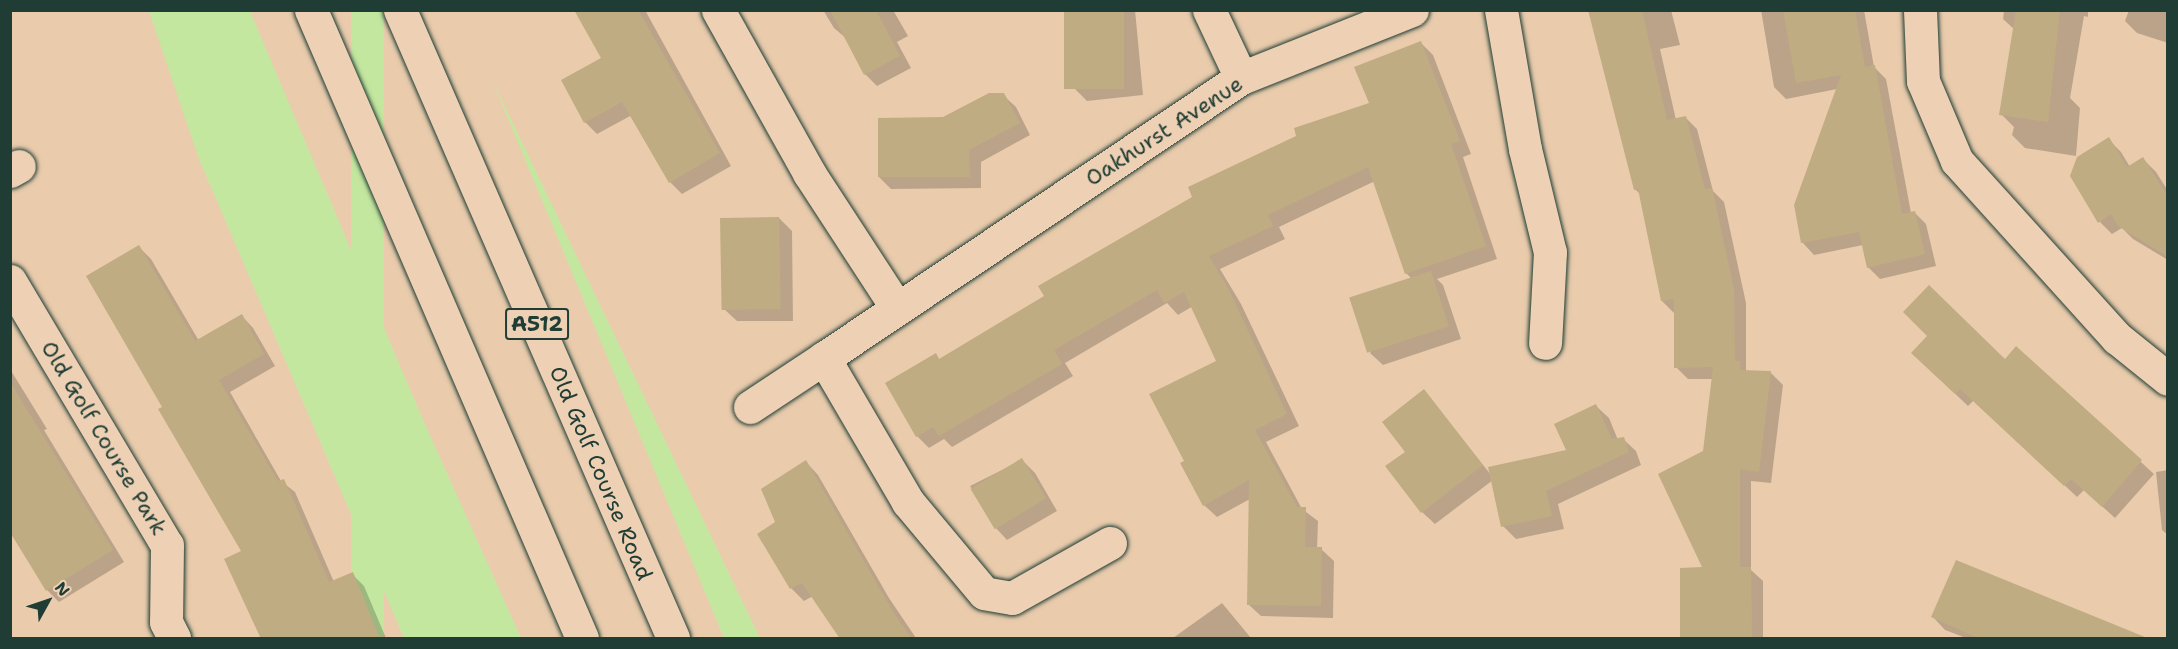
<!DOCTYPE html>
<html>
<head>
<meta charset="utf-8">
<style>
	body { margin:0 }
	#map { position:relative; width:2178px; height:649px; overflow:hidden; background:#eaccad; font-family:"Shantell Sans",sans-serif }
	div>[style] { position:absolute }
	.green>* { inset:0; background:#c4e7a0; transform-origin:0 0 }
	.shadow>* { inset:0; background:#0003 }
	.building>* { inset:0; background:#c0ac82; transform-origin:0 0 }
	.roads { filter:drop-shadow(0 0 2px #1f3d34) drop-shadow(0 0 2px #1f3d34) }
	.street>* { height:33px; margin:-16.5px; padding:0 16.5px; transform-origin:16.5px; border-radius:16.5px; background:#eed0b4 }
	.highway>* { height:33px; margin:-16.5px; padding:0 16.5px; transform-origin:16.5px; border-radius:16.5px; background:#eed0b4 }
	span { translate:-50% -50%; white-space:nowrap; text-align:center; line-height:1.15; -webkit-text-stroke:6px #eed0b4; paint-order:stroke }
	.shield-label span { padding:2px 4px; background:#eed0b4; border:2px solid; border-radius:4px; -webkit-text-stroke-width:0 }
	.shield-label { font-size:21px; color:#1f3d34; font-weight:700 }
	.street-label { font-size:22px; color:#1f3d34 }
	.frame { position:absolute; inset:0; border:12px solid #1f3d34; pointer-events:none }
	.north { position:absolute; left:18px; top:571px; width:60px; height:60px; -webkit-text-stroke:4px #eed0b4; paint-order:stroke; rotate:50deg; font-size:16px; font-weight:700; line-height:24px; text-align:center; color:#1f3d34 }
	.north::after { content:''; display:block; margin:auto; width:21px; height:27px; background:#1f3d34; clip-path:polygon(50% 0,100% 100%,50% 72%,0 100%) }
</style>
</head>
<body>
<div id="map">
	<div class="green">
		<i style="clip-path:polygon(149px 11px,250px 11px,420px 413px,521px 638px,404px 638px,199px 159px)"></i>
		<i style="left:351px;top:11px;width:33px;height:684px"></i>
		<i style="clip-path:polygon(492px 80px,760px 638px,724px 638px)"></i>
	</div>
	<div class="shadow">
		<i style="clip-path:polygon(576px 10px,645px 10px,731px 166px,682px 194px,670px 182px,632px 115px,597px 134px,585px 122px,603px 58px)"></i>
		<i style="clip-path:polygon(823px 10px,893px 10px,908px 36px,897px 42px,911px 68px,877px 86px,865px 74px,847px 39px,834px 28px)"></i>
		<i style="clip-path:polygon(1066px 10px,1135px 10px,1143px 95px,1087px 101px,1074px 88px)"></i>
		<i style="clip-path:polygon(1590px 10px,1671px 10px,1680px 45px,1660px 49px,1676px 120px,1685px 117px,1697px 129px,1713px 191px,1724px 202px,1746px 303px,1746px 370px,1749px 372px,1771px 373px,1783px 385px,1771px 483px,1751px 481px,1751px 570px,1763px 581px,1763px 638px,1682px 638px,1705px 569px,1705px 452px,1713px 379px,1688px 379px,1676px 367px,1675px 314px,1662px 301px,1641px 195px,1635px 189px)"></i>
		<i style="clip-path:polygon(1761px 10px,1864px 10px,1874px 67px,1886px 79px,1911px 213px,1914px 212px,1926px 224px,1936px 266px,1880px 279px,1868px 267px,1863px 245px,1814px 255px,1802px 242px,1837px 89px,1786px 99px,1774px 87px)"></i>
		<i style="clip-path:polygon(2004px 10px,2088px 10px,2088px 17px,2084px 16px,2070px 98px,2080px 108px,2076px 156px,2025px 148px,2012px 135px,2014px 127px,2001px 114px,2015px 30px,2003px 19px)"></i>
		<i style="clip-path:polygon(2129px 10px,2168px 10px,2168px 43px,2137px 33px,2125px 21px)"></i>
		<i style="clip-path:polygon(1420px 42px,1433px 55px,1471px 154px,1463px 157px,1497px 259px,1437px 279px,1443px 285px,1461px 339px,1383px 365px,1370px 353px,1412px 279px,1406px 273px,1375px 181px,1279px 227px,1285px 239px,1220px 269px,1241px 304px,1299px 426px,1266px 442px,1302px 509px,1318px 521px,1317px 549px,1321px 549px,1334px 561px,1333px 618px,1261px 616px,1248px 604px,1250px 499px,1217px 517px,1204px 505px,1186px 462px,1218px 361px,1193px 306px,1178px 315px,1167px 303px,1065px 363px,1073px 376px,952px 447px,944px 439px,929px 448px,917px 436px,936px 355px,940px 360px,1371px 104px)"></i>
		<i style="clip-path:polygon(1003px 95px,1016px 107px,1030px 135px,981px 162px,981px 188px,891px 189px,879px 177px,944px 119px)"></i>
		<i style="clip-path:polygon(2108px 139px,2121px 152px,2130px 167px,2143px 159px,2156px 172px,2168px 191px,2168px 260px,2133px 239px,2122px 228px,2112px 234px,2100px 222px)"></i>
		<i style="clip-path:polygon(779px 218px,792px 231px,793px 321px,737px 321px,724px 309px)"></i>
		<i style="clip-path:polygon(139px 247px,151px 259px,199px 341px,242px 316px,253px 328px,275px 366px,230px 392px,281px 481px,295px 492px,334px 582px,352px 574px,364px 586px,386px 638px,263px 638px,243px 552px,164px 408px)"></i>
		<i style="clip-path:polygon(2016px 348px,2154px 474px,2115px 518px,2084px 490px,2077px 497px,1974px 400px,1968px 406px,1925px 365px,2005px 361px)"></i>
		<i style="clip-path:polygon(10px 369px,47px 429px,44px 430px,124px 562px,59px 602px,47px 590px,10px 532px)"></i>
		<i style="clip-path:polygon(1424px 391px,1491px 475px,1568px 451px,1596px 406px,1609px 418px,1618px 440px,1623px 439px,1636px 451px,1641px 465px,1558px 504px,1564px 529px,1516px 539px,1503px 526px,1493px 480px,1435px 524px,1422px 512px,1407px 452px)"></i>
		<i style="clip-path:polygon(1022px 460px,1035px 473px,1057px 511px,1007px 540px,995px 527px,970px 486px)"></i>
		<i style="clip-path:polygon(806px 462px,818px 475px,889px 598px,916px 638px,842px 638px,813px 596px,804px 601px,791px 588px,777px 522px)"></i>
		<i style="clip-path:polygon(2168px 470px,2168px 535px,2162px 530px,2156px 472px)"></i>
		<i style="clip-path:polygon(1222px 603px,1251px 638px,1173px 638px)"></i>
		<i style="clip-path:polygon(1933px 617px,2142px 638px,1966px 638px,1945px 630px)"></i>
	</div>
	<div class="building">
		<i style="clip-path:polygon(574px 10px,638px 10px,720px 153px,669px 183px,622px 102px,584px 123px,561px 80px,601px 58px)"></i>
		<i style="clip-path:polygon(830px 10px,876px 10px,900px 56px,864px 75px)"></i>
		<i style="left:1064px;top:10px;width:60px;height:79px"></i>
		<i style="clip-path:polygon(1588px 10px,1642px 10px,1667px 120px,1686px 116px,1705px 189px,1712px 188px,1734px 289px,1735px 361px,1740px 361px,1740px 370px,1771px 371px,1759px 472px,1740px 469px,1740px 567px,1751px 567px,1752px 639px,1680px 639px,1680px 568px,1702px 567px,1658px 474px,1703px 451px,1713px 367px,1674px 368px,1674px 299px,1661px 301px,1638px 189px,1634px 190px)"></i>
		<i style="clip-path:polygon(1783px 10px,1855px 10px,1865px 67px,1875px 65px,1902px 214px,1915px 211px,1925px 254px,1867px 268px,1859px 232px,1801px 243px,1794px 205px,1841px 75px,1796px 83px)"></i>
		<i style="clip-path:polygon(2016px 10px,2060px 10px,2048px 122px,1999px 115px)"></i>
		<i style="clip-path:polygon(1421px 41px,1460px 141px,1451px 144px,1486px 246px,1405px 274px,1368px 167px,1268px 215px,1273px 226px,1209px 256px,1229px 290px,1287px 414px,1255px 430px,1297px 507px,1306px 507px,1305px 547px,1322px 547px,1321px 606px,1247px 605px,1249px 480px,1203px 506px,1180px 463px,1184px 461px,1149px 394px,1216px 361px,1184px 292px,1164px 303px,1157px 290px,1054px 350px,1062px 364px,939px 436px,933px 427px,916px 437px,885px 383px,936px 353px,939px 359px,1044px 296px,1038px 286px,1192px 197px,1188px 187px,1296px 136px,1294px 128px,1369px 103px,1354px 67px)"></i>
		<i style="clip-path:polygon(989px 93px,1004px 93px,1020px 123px,969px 150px,970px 177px,878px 177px,878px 118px,943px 117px)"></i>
		<i style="clip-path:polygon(2109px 137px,2127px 167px,2143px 157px,2168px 197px,2168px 257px,2118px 226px,2111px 214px,2098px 223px,2070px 176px,2077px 157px)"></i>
		<i style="left:779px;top:217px;width:92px;height:59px;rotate:89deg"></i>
		<i style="clip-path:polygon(139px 245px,195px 341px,242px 314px,264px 354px,219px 380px,278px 481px,284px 479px,329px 582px,353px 572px,380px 639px,261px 639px,224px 559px,241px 551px,158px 409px,162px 407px,86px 276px)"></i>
		<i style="left:1431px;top:271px;width:58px;height:86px;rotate:72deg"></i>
		<i style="clip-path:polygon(1929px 285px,2005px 359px,2016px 346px,2142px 460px,2102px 507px,2071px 479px,2064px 486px,1960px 389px,1955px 394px,1911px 353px,1927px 336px,1903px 312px)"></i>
		<i style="clip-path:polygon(10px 382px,113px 550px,46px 591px,10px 532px)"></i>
		<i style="clip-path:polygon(1424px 389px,1483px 465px,1421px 513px,1385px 466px,1405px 452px,1382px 422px)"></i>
		<i style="clip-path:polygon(1596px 404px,1612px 439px,1624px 437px,1629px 452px,1546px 491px,1552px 516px,1501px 527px,1488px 467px,1566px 450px,1554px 424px)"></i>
		<i style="left:1022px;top:458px;width:47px;height:60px;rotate:59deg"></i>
		<i style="clip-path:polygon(806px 460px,893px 612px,912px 639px,840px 639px,802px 583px,790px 589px,757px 534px,775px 522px,761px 489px)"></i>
		<i style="clip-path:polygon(1956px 560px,2145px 637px,2145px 639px,1980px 639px,1931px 617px)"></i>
	</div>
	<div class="roads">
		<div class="street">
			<i style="left:718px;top:10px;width:187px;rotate:60.8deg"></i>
			<i style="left:809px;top:173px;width:161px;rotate:56.9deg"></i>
			<i style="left:1209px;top:10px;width:75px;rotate:64.8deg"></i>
			<i style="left:1501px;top:10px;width:141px;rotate:80.2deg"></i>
			<i style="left:1525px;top:149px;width:106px;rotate:76.4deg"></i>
			<i style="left:1550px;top:252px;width:91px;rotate:93.1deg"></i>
			<i style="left:1920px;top:10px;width:71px;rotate:87.6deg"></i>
			<i style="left:1923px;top:81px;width:87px;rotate:67deg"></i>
			<i style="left:1957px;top:161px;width:239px;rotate:47.9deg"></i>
			<i style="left:2117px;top:338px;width:65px;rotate:38.8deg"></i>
			<i style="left:10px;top:171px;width:10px;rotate:-29deg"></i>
			<i style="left:10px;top:281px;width:307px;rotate:59.3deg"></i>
			<i style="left:167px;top:545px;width:77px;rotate:90.7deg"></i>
			<i style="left:166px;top:622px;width:18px;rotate:63deg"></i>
			<i style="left:750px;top:407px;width:89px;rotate:-33.5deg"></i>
			<i style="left:1110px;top:543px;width:112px;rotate:150.7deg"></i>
			<i style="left:1012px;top:598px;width:28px;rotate:-170deg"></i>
			<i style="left:984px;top:593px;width:119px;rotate:-129.9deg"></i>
			<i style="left:908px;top:502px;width:167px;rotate:-120.3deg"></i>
			<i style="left:824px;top:358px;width:502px;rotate:-33.88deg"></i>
			<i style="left:1241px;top:78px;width:184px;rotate:-21.7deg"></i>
		</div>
		<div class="highway">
			<i style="left:311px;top:10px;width:684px;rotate:66.66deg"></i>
			<i style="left:400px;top:10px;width:685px;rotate:66.5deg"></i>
		</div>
	</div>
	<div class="shield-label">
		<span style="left:537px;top:324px">A512</span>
	</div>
	<div class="street-label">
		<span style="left:1164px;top:131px;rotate:-33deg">Oakhurst Avenue</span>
		<span style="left:104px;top:438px;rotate:59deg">Old Golf Course Park</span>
		<span style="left:601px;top:473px;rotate:67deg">Old Golf Course Road</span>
	</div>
	<div class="frame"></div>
	<div class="north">N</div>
</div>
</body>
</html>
